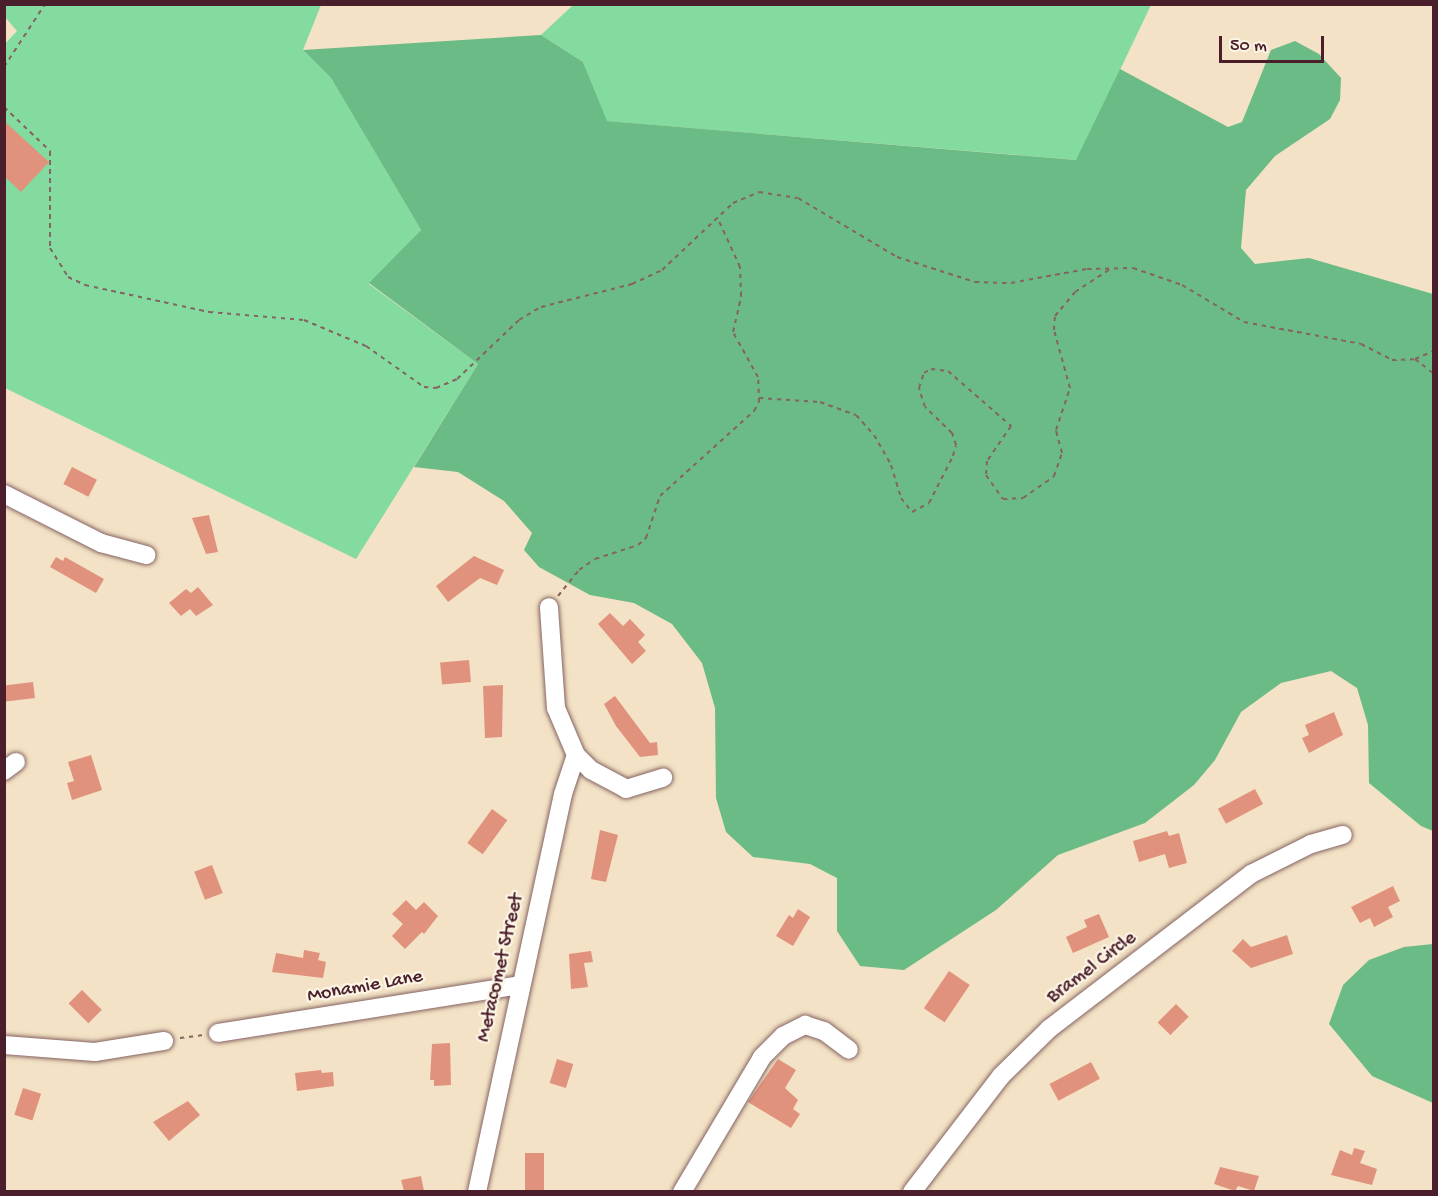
<!DOCTYPE html>
<html>
<head>
<meta charset="utf-8">
<style>
	body { margin:0 }
	#map { position:relative; width:1438px; height:1196px; overflow:hidden; background:#f3e2c5; font-family:"Gochi Hand",sans-serif }
	div>[style] { position:absolute }
	.green>* { inset:0; background:#83dba0 }
	.forest>* { inset:0; background:#6abb86 }
	.building>* { inset:0; background:#e1927d; transform-origin:0 0 }
	.path>* { height:2px; margin-top:-1px; transform-origin:0; background:repeating-linear-gradient(90deg,#856361 0 4.5px,transparent 0 9px) }
	.roads { filter:drop-shadow(0 0 2px #856361) drop-shadow(0 0 2px #856361) }
	.minor>* { height:18px; margin:-9px; padding:0 9px; transform-origin:9px; border-radius:9px; background:#fff }
	span { translate:-50% -50%; white-space:nowrap; text-align:center; line-height:1.15; -webkit-text-stroke:4.5px #fcf5e5; paint-order:stroke }
	.street-label { font-size:20px; color:#4a1f2b }
	.frame { position:absolute; inset:0; border:6px solid #4a1f2b; pointer-events:none }
	.scale { position:absolute; left:1219px; top:36px; width:105px; height:27px; box-sizing:border-box; border:3px solid #4a1f2b; border-top:0; padding-left:8px; font-size:18px; line-height:21px; white-space:nowrap; color:#4a1f2b; -webkit-text-stroke:4px #fcf5e5; paint-order:stroke }
</style>
</head>
<body>
<div id="map">
	<div class="green">
		<i style="clip-path:polygon(4px 5px,321px 5px,303px 50px,331px 78px,421px 230px,369px 284px,478px 364px,356px 559px,5px 388px,4px 45px,17px 31px,5px 17px)"></i>
		<i style="clip-path:polygon(573px 5px,1151px 5px,1077px 160px,606px 121px,583px 62px,541px 35px)"></i>
	</div>
	<div class="forest">
		<i style="clip-path:polygon(541px 35px,583px 62px,607px 121px,1076px 160px,1120px 69px,1228px 127px,1242px 122px,1271px 50px,1295px 41px,1319px 54px,1341px 78px,1340px 100px,1330px 119px,1275px 156px,1246px 190px,1241px 248px,1255px 264px,1309px 258px,1433px 294px,1433px 831px,1421px 826px,1369px 783px,1368px 725px,1357px 688px,1331px 671px,1281px 683px,1241px 712px,1215px 760px,1194px 785px,1145px 823px,1058px 855px,996px 910px,904px 970px,860px 966px,837px 931px,837px 878px,810px 864px,753px 857px,726px 832px,716px 798px,715px 708px,702px 663px,672px 624px,634px 603px,590px 595px,539px 567px,524px 550px,532px 533px,504px 501px,458px 472px,414px 467px,478px 364px,369px 283px,421px 230px,331px 78px,303px 50px)"></i>
		<i style="clip-path:polygon(1433px 944px,1434px 944px,1433px 1103px,1372px 1076px,1329px 1024px,1343px 985px,1369px 960px,1404px 947px)"></i>
	</div>
	<div class="building">
		<i style="clip-path:polygon(4px 121px,49px 162px,21px 192px,4px 176px)"></i>
		<i style="left:72px;top:467px;width:28px;height:19px;rotate:27deg"></i>
		<i style="clip-path:polygon(209px 515px,218px 552px,206px 554px,192px 518px)"></i>
		<i style="clip-path:polygon(474px 556px,504px 570px,497px 585px,480px 578px,448px 602px,436px 586px)"></i>
		<i style="clip-path:polygon(56px 557px,63px 561px,65px 557px,104px 579px,96px 593px,50px 567px)"></i>
		<i style="clip-path:polygon(198px 587px,213px 605px,196px 616px,190px 609px,181px 616px,169px 603px,186px 589px,191px 593px)"></i>
		<i style="clip-path:polygon(610px 613px,623px 626px,630px 619px,645px 635px,638px 642px,646px 651px,632px 664px,598px 624px)"></i>
		<i style="left:469px;top:660px;width:22px;height:29px;rotate:85deg"></i>
		<i style="left:33px;top:682px;width:16px;height:29px;rotate:83deg"></i>
		<i style="clip-path:polygon(503px 685px,502px 737px,485px 738px,483px 686px)"></i>
		<i style="clip-path:polygon(615px 696px,650px 743px,657px 742px,658px 755px,640px 757px,616px 726px,604px 704px)"></i>
		<i style="clip-path:polygon(1334px 712px,1343px 735px,1309px 753px,1302px 738px,1309px 735px,1305px 725px)"></i>
		<i style="clip-path:polygon(91px 755px,102px 790px,72px 800px,67px 783px,74px 781px,68px 762px)"></i>
		<i style="left:1255px;top:789px;width:17px;height:42px;rotate:62deg"></i>
		<i style="left:492px;top:809px;width:19px;height:42px;rotate:36deg"></i>
		<i style="clip-path:polygon(600px 830px,618px 835px,606px 882px,591px 879px)"></i>
		<i style="clip-path:polygon(1167px 831px,1169px 836px,1179px 833px,1187px 863px,1169px 868px,1165px 854px,1139px 862px,1133px 841px)"></i>
		<i style="left:212px;top:865px;width:30px;height:19px;rotate:69deg"></i>
		<i style="clip-path:polygon(1393px 886px,1400px 901px,1388px 907px,1393px 917px,1374px 927px,1370px 918px,1360px 923px,1351px 907px)"></i>
		<i style="clip-path:polygon(406px 900px,416px 910px,424px 902px,438px 916px,424px 934px,422px 932px,405px 949px,392px 936px,403px 924px,392px 914px)"></i>
		<i style="clip-path:polygon(798px 909px,810px 917px,793px 946px,776px 936px,789px 915px,793px 918px)"></i>
		<i style="clip-path:polygon(1099px 914px,1109px 937px,1073px 953px,1066px 937px,1087px 927px,1084px 920px)"></i>
		<i style="clip-path:polygon(1287px 935px,1293px 954px,1251px 968px,1232px 951px,1243px 939px,1251px 947px)"></i>
		<i style="clip-path:polygon(304px 950px,320px 953px,318px 960px,326px 962px,323px 978px,272px 972px,276px 953px,303px 958px)"></i>
		<i style="clip-path:polygon(591px 951px,593px 962px,584px 963px,588px 987px,571px 989px,569px 954px)"></i>
		<i style="left:949px;top:971px;width:25px;height:45px;rotate:34deg"></i>
		<i style="left:82px;top:990px;width:28px;height:19px;rotate:45deg"></i>
		<i style="left:1176px;top:1004px;width:18px;height:26px;rotate:45deg"></i>
		<i style="clip-path:polygon(450px 1043px,451px 1085px,434px 1086px,434px 1080px,430px 1080px,432px 1044px)"></i>
		<i style="left:557px;top:1059px;width:17px;height:25px;rotate:17deg"></i>
		<i style="clip-path:polygon(778px 1059px,796px 1070px,785px 1088px,798px 1100px,793px 1109px,800px 1114px,791px 1128px,748px 1102px)"></i>
		<i style="left:1091px;top:1062px;width:19px;height:47px;rotate:62deg"></i>
		<i style="clip-path:polygon(321px 1070px,322px 1073px,333px 1072px,334px 1086px,297px 1091px,295px 1073px)"></i>
		<i style="left:23px;top:1088px;width:19px;height:28px;rotate:18deg"></i>
		<i style="clip-path:polygon(188px 1101px,200px 1115px,169px 1141px,153px 1122px)"></i>
		<i style="clip-path:polygon(1354px 1148px,1365px 1151px,1360px 1163px,1377px 1169px,1372px 1185px,1331px 1175px,1340px 1150px,1352px 1155px)"></i>
		<i style="left:525px;top:1153px;width:19px;height:38px"></i>
		<i style="clip-path:polygon(1220px 1167px,1259px 1176px,1254px 1191px,1238px 1186px,1235px 1191px,1214px 1184px)"></i>
		<i style="clip-path:polygon(421px 1176px,424px 1191px,404px 1191px,401px 1180px)"></i>
	</div>
	<div class="path">
		<i style="left:4px;top:67px;width:75px;rotate:-56.9deg"></i>
		<i style="left:4px;top:107px;width:64px;rotate:43.7deg"></i>
		<i style="left:50px;top:151px;width:97px;rotate:90deg"></i>
		<i style="left:50px;top:248px;width:34px;rotate:58deg"></i>
		<i style="left:68px;top:277px;width:19px;rotate:25deg"></i>
		<i style="left:85px;top:285px;width:127px;rotate:12.3deg"></i>
		<i style="left:209px;top:312px;width:95px;rotate:4.8deg"></i>
		<i style="left:304px;top:320px;width:67px;rotate:22.8deg"></i>
		<i style="left:366px;top:346px;width:71px;rotate:35.3deg"></i>
		<i style="left:424px;top:387px;width:12px;rotate:5deg"></i>
		<i style="left:436px;top:388px;width:23px;rotate:-23deg"></i>
		<i style="left:457px;top:379px;width:86px;rotate:-43.6deg"></i>
		<i style="left:519px;top:320px;width:26px;rotate:-31deg"></i>
		<i style="left:541px;top:307px;width:94px;rotate:-14.2deg"></i>
		<i style="left:632px;top:284px;width:33px;rotate:-25deg"></i>
		<i style="left:662px;top:270px;width:98px;rotate:-43.3deg"></i>
		<i style="left:733px;top:203px;width:28px;rotate:-23deg"></i>
		<i style="left:759px;top:192px;width:39px;rotate:9deg"></i>
		<i style="left:798px;top:198px;width:115px;rotate:30.8deg"></i>
		<i style="left:897px;top:257px;width:82px;rotate:17.8deg"></i>
		<i style="left:975px;top:282px;width:36px;rotate:2deg"></i>
		<i style="left:1011px;top:283px;width:77px;rotate:-10.4deg"></i>
		<i style="left:1087px;top:269px;width:46px;rotate:-1.2deg"></i>
		<i style="left:1133px;top:268px;width:52px;rotate:19.1deg"></i>
		<i style="left:1182px;top:285px;width:72px;rotate:30.8deg"></i>
		<i style="left:1244px;top:322px;width:119px;rotate:10.6deg"></i>
		<i style="left:1361px;top:344px;width:35px;rotate:27deg"></i>
		<i style="left:1392px;top:360px;width:23px;rotate:-2deg"></i>
		<i style="left:1415px;top:359px;width:21px;rotate:-23deg"></i>
		<i style="left:1415px;top:359px;width:24px;rotate:38deg"></i>
		<i style="left:759px;top:398px;width:61px;rotate:3.8deg"></i>
		<i style="left:820px;top:402px;width:38px;rotate:20deg"></i>
		<i style="left:856px;top:415px;width:27px;rotate:48deg"></i>
		<i style="left:874px;top:435px;width:34px;rotate:60deg"></i>
		<i style="left:891px;top:465px;width:34px;rotate:73deg"></i>
		<i style="left:901px;top:498px;width:18px;rotate:52deg"></i>
		<i style="left:912px;top:512px;width:19px;rotate:-28deg"></i>
		<i style="left:929px;top:503px;width:53px;rotate:-62.9deg"></i>
		<i style="left:953px;top:456px;width:11px;rotate:-75deg"></i>
		<i style="left:956px;top:445px;width:13px;rotate:-108deg"></i>
		<i style="left:952px;top:433px;width:37px;rotate:-136deg"></i>
		<i style="left:925px;top:407px;width:20px;rotate:-108deg"></i>
		<i style="left:919px;top:388px;width:16px;rotate:-72deg"></i>
		<i style="left:924px;top:373px;width:8px;rotate:-30deg"></i>
		<i style="left:931px;top:369px;width:17px;rotate:7deg"></i>
		<i style="left:948px;top:371px;width:84px;rotate:41.1deg"></i>
		<i style="left:1011px;top:426px;width:42px;rotate:124.4deg"></i>
		<i style="left:987px;top:461px;width:14px;rotate:94deg"></i>
		<i style="left:986px;top:475px;width:29px;rotate:55deg"></i>
		<i style="left:1003px;top:499px;width:20px;rotate:-3deg"></i>
		<i style="left:1023px;top:498px;width:38px;rotate:-35deg"></i>
		<i style="left:1054px;top:476px;width:24px;rotate:-71deg"></i>
		<i style="left:1062px;top:453px;width:24px;rotate:-105deg"></i>
		<i style="left:1056px;top:430px;width:44px;rotate:-71.6deg"></i>
		<i style="left:1070px;top:388px;width:60px;rotate:-105.4deg"></i>
		<i style="left:1054px;top:330px;width:14px;rotate:-86deg"></i>
		<i style="left:1055px;top:316px;width:31px;rotate:-50deg"></i>
		<i style="left:1075px;top:292px;width:45px;rotate:-33.3deg"></i>
		<i style="left:558px;top:596px;width:33px;rotate:-51deg"></i>
		<i style="left:579px;top:570px;width:19px;rotate:-35deg"></i>
		<i style="left:595px;top:559px;width:45px;rotate:-18deg"></i>
		<i style="left:638px;top:545px;width:11px;rotate:-41deg"></i>
		<i style="left:646px;top:538px;width:44px;rotate:-71.6deg"></i>
		<i style="left:660px;top:496px;width:127px;rotate:-42.1deg"></i>
		<i style="left:754px;top:411px;width:10px;rotate:-61deg"></i>
		<i style="left:759px;top:402px;width:25px;rotate:-92deg"></i>
		<i style="left:758px;top:377px;width:51px;rotate:-119.1deg"></i>
		<i style="left:733px;top:332px;width:37px;rotate:-77deg"></i>
		<i style="left:741px;top:296px;width:29px;rotate:-92deg"></i>
		<i style="left:740px;top:267px;width:53px;rotate:-114.6deg"></i>
		<i style="left:180px;top:1038px;width:24px;rotate:-7deg"></i>
	</div>
	<div class="roads">
		<div class="minor">
			<i style="left:4px;top:494px;width:109px;rotate:26.8deg"></i>
			<i style="left:101px;top:543px;width:47px;rotate:14.9deg"></i>
			<i style="left:576px;top:755px;width:21px;rotate:45deg"></i>
			<i style="left:591px;top:770px;width:40px;rotate:28deg"></i>
			<i style="left:626px;top:789px;width:39px;rotate:-17deg"></i>
			<i style="left:4px;top:771px;width:15px;rotate:-37deg"></i>
			<i style="left:218px;top:1033px;width:306px;rotate:-9deg"></i>
			<i style="left:4px;top:1045px;width:91px;rotate:4.4deg"></i>
			<i style="left:95px;top:1052px;width:70px;rotate:-9.1deg"></i>
			<i style="left:477px;top:1192px;width:407px;rotate:-77.8deg"></i>
			<i style="left:563px;top:794px;width:41px;rotate:-71.6deg"></i>
			<i style="left:576px;top:755px;width:51px;rotate:-113.1deg"></i>
			<i style="left:556px;top:708px;width:101px;rotate:-94deg"></i>
			<i style="left:682px;top:1192px;width:157px;rotate:-59.3deg"></i>
			<i style="left:762px;top:1057px;width:30px;rotate:-45deg"></i>
			<i style="left:783px;top:1036px;width:25px;rotate:-27deg"></i>
			<i style="left:805px;top:1025px;width:20px;rotate:18deg"></i>
			<i style="left:824px;top:1031px;width:31px;rotate:37deg"></i>
			<i style="left:912px;top:1192px;width:146px;rotate:-52.5deg"></i>
			<i style="left:1001px;top:1076px;width:67px;rotate:-44.4deg"></i>
			<i style="left:1049px;top:1029px;width:255px;rotate:-37.5deg"></i>
			<i style="left:1251px;top:874px;width:67px;rotate:-26.6deg"></i>
			<i style="left:1311px;top:844px;width:33px;rotate:-16deg"></i>
		</div>
	</div>
	<div class="street-label">
		<span style="left:501px;top:968px;rotate:-77deg">Metacomet Street</span>
		<span style="left:1092px;top:968px;rotate:-37deg">Bramel Circle</span>
		<span style="left:365px;top:987px;rotate:-10deg">Monamie Lane</span>
	</div>
	<div class="frame"></div>
	<div class="scale">50 m</div>
</div>
</body>
</html>
